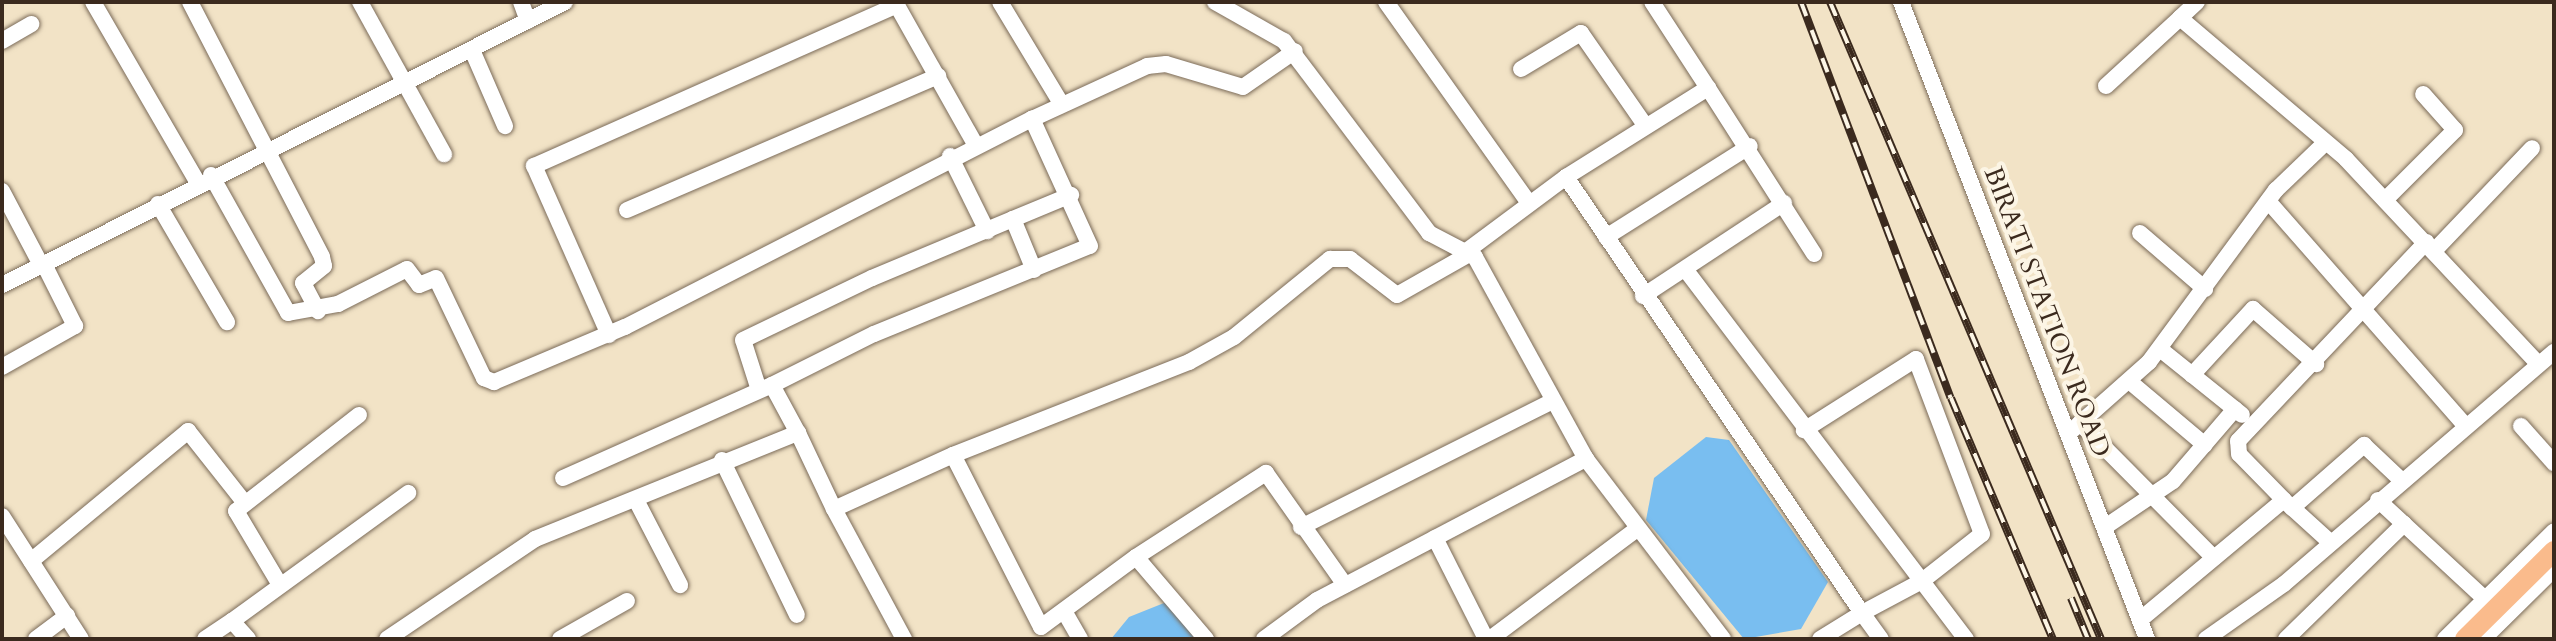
<!DOCTYPE html>
<html>
<head>
<meta charset="utf-8">
<style>
	body { margin:0 }
	#map { position:relative; width:2556px; height:641px; overflow:hidden; background:#f2e3c6; font-family:Cardo,serif }
	div>[style] { position:absolute }
	.water>* { inset:0; background:#79bef0 }
	.roads { filter:drop-shadow(0 0 2px #7b6b59) drop-shadow(0 0 2px #7b6b59) }
	.minor>* { height:16px; margin:-8px; padding:0 8px; transform-origin:8px; border-radius:8px; background:#fff }
	.major>* { height:20px; margin:-10px; padding:0 10px; transform-origin:10px; border-radius:10px; background:#fabb8c }
	.rail>* { height:8px; margin-top:-4px; transform-origin:0; background:repeating-linear-gradient(90deg,#fcf5e5 0 15px,#3b2a1e 0 30px); box-sizing:border-box; border-block:2px solid #3b2a1e }
	span { translate:-50% -50%; white-space:nowrap; text-align:center; line-height:1.15; -webkit-text-stroke:8px #fcf5e5; paint-order:stroke }
	.street-label { font-size:26px; color:#3b2a1e }
	.frame { position:absolute; inset:0; border:4px solid #3b2a1e; pointer-events:none }
</style>
</head>
<body>
<div id="map">
	<div class="water">
		<i style="clip-path:polygon(1706px 437px,1729px 440px,1828px 582px,1801px 629px,1744px 639px,1646px 520px,1654px 478px)"></i>
		<i style="clip-path:polygon(1174px 599px,1203px 639px,1111px 639px,1129px 617px)"></i>
	</div>
	<div class="roads">
		<div class="minor">
			<i style="left:93px;top:2px;width:209px;rotate:59.9deg"></i>
			<i style="left:190px;top:2px;width:287px;rotate:62.6deg"></i>
			<i style="left:322px;top:257px;width:9px;rotate:77deg"></i>
			<i style="left:324px;top:266px;width:27px;rotate:141deg"></i>
			<i style="left:303px;top:283px;width:32px;rotate:62deg"></i>
			<i style="left:360px;top:2px;width:174px;rotate:61.1deg"></i>
			<i style="left:521px;top:2px;width:20px;rotate:70deg"></i>
			<i style="left:895px;top:2px;width:163px;rotate:60.6deg"></i>
			<i style="left:1000px;top:2px;width:118px;rotate:58.9deg"></i>
			<i style="left:1215px;top:2px;width:79px;rotate:29.5deg"></i>
			<i style="left:1284px;top:41px;width:241px;rotate:52.9deg"></i>
			<i style="left:1429px;top:233px;width:52px;rotate:27.6deg"></i>
			<i style="left:1475px;top:257px;width:230px;rotate:61.2deg"></i>
			<i style="left:1586px;top:459px;width:226px;rotate:52.7deg"></i>
			<i style="left:1386px;top:2px;width:245px;rotate:54.6deg"></i>
			<i style="left:1652px;top:2px;width:103px;rotate:56.9deg"></i>
			<i style="left:1901px;top:2px;width:683px;rotate:68.88deg"></i>
			<i style="left:2197px;top:2px;width:23px;rotate:137deg"></i>
			<i style="left:2180px;top:18px;width:218px;rotate:40.3deg"></i>
			<i style="left:2346px;top:159px;width:277px;rotate:46.8deg"></i>
			<i style="left:2px;top:41px;width:34px;rotate:-30deg"></i>
			<i style="left:472px;top:50px;width:83px;rotate:66.5deg"></i>
			<i style="left:1521px;top:69px;width:70px;rotate:-31deg"></i>
			<i style="left:1581px;top:33px;width:112px;rotate:55.2deg"></i>
			<i style="left:2106px;top:86px;width:100px;rotate:-42.6deg"></i>
			<i style="left:950px;top:156px;width:84px;rotate:63.7deg"></i>
			<i style="left:211px;top:175px;width:158px;rotate:60.8deg"></i>
			<i style="left:288px;top:313px;width:51px;rotate:-10.2deg"></i>
			<i style="left:338px;top:304px;width:77px;rotate:-26.9deg"></i>
			<i style="left:407px;top:269px;width:20px;rotate:53deg"></i>
			<i style="left:419px;top:285px;width:18px;rotate:-22deg"></i>
			<i style="left:436px;top:278px;width:111px;rotate:64.4deg"></i>
			<i style="left:484px;top:378px;width:11px;rotate:22deg"></i>
			<i style="left:494px;top:382px;width:142px;rotate:-22.8deg"></i>
			<i style="left:625px;top:327px;width:457px;rotate:-27.1deg"></i>
			<i style="left:1566px;top:177px;width:168px;rotate:-32.1deg"></i>
			<i style="left:1708px;top:88px;width:197px;rotate:57.4deg"></i>
			<i style="left:2px;top:191px;width:84px;rotate:62.2deg"></i>
			<i style="left:2385px;top:200px;width:99px;rotate:-45deg"></i>
			<i style="left:2455px;top:130px;width:48px;rotate:-131.6deg"></i>
			<i style="left:2268px;top:201px;width:298px;rotate:48.7deg"></i>
			<i style="left:158px;top:204px;width:137px;rotate:59.7deg"></i>
			<i style="left:627px;top:210px;width:339px;rotate:-23.3deg"></i>
			<i style="left:1013px;top:219px;width:63px;rotate:-22.5deg"></i>
			<i style="left:2140px;top:233px;width:86px;rotate:40.7deg"></i>
			<i style="left:1606px;top:237px;width:170px;rotate:-32.3deg"></i>
			<i style="left:1468px;top:250px;width:122px;rotate:-36.7deg"></i>
			<i style="left:1566px;top:177px;width:527px;rotate:55.83deg"></i>
			<i style="left:1862px;top:613px;width:68px;rotate:-28.1deg"></i>
			<i style="left:1922px;top:581px;width:76px;rotate:-38.1deg"></i>
			<i style="left:1982px;top:534px;width:187px;rotate:-110.7deg"></i>
			<i style="left:1916px;top:359px;width:133px;rotate:147.6deg"></i>
			<i style="left:2434px;top:251px;width:142px;rotate:-46.4deg"></i>
			<i style="left:1685px;top:269px;width:465px;rotate:52.8deg"></i>
			<i style="left:2px;top:285px;width:630px;rotate:-26.69deg"></i>
			<i style="left:1643px;top:296px;width:169px;rotate:-33.4deg"></i>
			<i style="left:609px;top:335px;width:185px;rotate:-113.9deg"></i>
			<i style="left:534px;top:166px;width:397px;rotate:-23.9deg"></i>
			<i style="left:2160px;top:349px;width:105px;rotate:38.8deg"></i>
			<i style="left:2px;top:367px;width:84px;rotate:-29.3deg"></i>
			<i style="left:75px;top:326px;width:69px;rotate:-116.6deg"></i>
			<i style="left:2192px;top:375px;width:90px;rotate:-47.3deg"></i>
			<i style="left:2253px;top:309px;width:84px;rotate:41.1deg"></i>
			<i style="left:2129px;top:381px;width:99px;rotate:40.1deg"></i>
			<i style="left:772px;top:385px;width:114px;rotate:-26.6deg"></i>
			<i style="left:874px;top:334px;width:233px;rotate:-22.2deg"></i>
			<i style="left:1090px;top:246px;width:140px;rotate:-114.5deg"></i>
			<i style="left:1032px;top:119px;width:127px;rotate:-24.7deg"></i>
			<i style="left:1147px;top:66px;width:19px;rotate:-6deg"></i>
			<i style="left:1166px;top:64px;width:80px;rotate:16.6deg"></i>
			<i style="left:1243px;top:87px;width:63px;rotate:-34.7deg"></i>
			<i style="left:759px;top:390px;width:52px;rotate:-107.7deg"></i>
			<i style="left:743px;top:340px;width:143px;rotate:-25.7deg"></i>
			<i style="left:872px;top:278px;width:153px;rotate:-22.7deg"></i>
			<i style="left:1013px;top:219px;width:55px;rotate:67.6deg"></i>
			<i style="left:2080px;top:423px;width:190px;rotate:45.2deg"></i>
			<i style="left:2521px;top:426px;width:50px;rotate:48.3deg"></i>
			<i style="left:2069px;top:433px;width:107px;rotate:-41.6deg"></i>
			<i style="left:2149px;top:362px;width:214px;rotate:-53.6deg"></i>
			<i style="left:2276px;top:190px;width:68px;rotate:-43.8deg"></i>
			<i style="left:953px;top:455px;width:254px;rotate:-21.5deg"></i>
			<i style="left:1189px;top:362px;width:51px;rotate:-29.1deg"></i>
			<i style="left:1234px;top:337px;width:124px;rotate:-39.1deg"></i>
			<i style="left:1330px;top:259px;width:20px"></i>
			<i style="left:1350px;top:259px;width:59px;rotate:37.5deg"></i>
			<i style="left:1397px;top:295px;width:85px;rotate:-29.6deg"></i>
			<i style="left:722px;top:460px;width:172px;rotate:64.2deg"></i>
			<i style="left:563px;top:478px;width:229px;rotate:-24deg"></i>
			<i style="left:772px;top:385px;width:55px;rotate:61.6deg"></i>
			<i style="left:636px;top:500px;width:96px;rotate:62.6deg"></i>
			<i style="left:2378px;top:500px;width:146px;rotate:42.8deg"></i>
			<i style="left:2287px;top:503px;width:58px;rotate:42.2deg"></i>
			<i style="left:2292px;top:508px;width:96px;rotate:-41.2deg"></i>
			<i style="left:2364px;top:445px;width:51px;rotate:43.4deg"></i>
			<i style="left:834px;top:509px;width:148px;rotate:61.7deg"></i>
			<i style="left:2px;top:516px;width:146px;rotate:57.3deg"></i>
			<i style="left:1301px;top:527px;width:280px;rotate:-26.6deg"></i>
			<i style="left:2105px;top:527px;width:82px;rotate:-34.1deg"></i>
			<i style="left:2173px;top:481px;width:95px;rotate:-49.3deg"></i>
			<i style="left:1435px;top:538px;width:113px;rotate:63.2deg"></i>
			<i style="left:1136px;top:557px;width:155px;rotate:-32.9deg"></i>
			<i style="left:1266px;top:473px;width:137px;rotate:54.8deg"></i>
			<i style="left:31px;top:561px;width:204px;rotate:-39.6deg"></i>
			<i style="left:188px;top:431px;width:90px;rotate:51.7deg"></i>
			<i style="left:280px;top:585px;width:86px;rotate:-120.7deg"></i>
			<i style="left:236px;top:511px;width:156px;rotate:-38deg"></i>
			<i style="left:1064px;top:611px;width:32px;rotate:60deg"></i>
			<i style="left:2141px;top:619px;width:186px;rotate:-39.8deg"></i>
			<i style="left:2284px;top:500px;width:64px;rotate:-134.4deg"></i>
			<i style="left:2239px;top:454px;width:13px;rotate:-94deg"></i>
			<i style="left:2238px;top:441px;width:274px;rotate:-46.6deg"></i>
			<i style="left:232px;top:621px;width:218px;rotate:-36deg"></i>
			<i style="left:36px;top:639px;width:39px;rotate:-37deg"></i>
			<i style="left:205px;top:639px;width:32px;rotate:-34deg"></i>
			<i style="left:232px;top:621px;width:24px;rotate:48deg"></i>
			<i style="left:387px;top:639px;width:179px;rotate:-34deg"></i>
			<i style="left:535px;top:539px;width:284px;rotate:-22deg"></i>
			<i style="left:798px;top:433px;width:84px;rotate:64.7deg"></i>
			<i style="left:834px;top:509px;width:131px;rotate:-24.4deg"></i>
			<i style="left:953px;top:455px;width:193px;rotate:62.9deg"></i>
			<i style="left:1041px;top:627px;width:118px;rotate:-36.4deg"></i>
			<i style="left:1136px;top:557px;width:108px;rotate:49.5deg"></i>
			<i style="left:560px;top:639px;width:77px;rotate:-29.6deg"></i>
			<i style="left:1264px;top:639px;width:66px;rotate:-36.3deg"></i>
			<i style="left:1317px;top:600px;width:304px;rotate:-27.7deg"></i>
			<i style="left:1490px;top:639px;width:184px;rotate:-36.8deg"></i>
			<i style="left:1820px;top:639px;width:49px;rotate:-31.8deg"></i>
			<i style="left:1862px;top:613px;width:32px;rotate:54deg"></i>
			<i style="left:2206px;top:639px;width:95px;rotate:-35.2deg"></i>
			<i style="left:2284px;top:584px;width:356px;rotate:-40.7deg"></i>
			<i style="left:2286px;top:639px;width:165px;rotate:-44.3deg"></i>
			<i style="left:2445px;top:639px;width:153px;rotate:-44.7deg"></i>
			<i style="left:2483px;top:639px;width:100px;rotate:-44.6deg"></i>
		</div>
		<div class="major">
			<i style="left:2465px;top:639px;width:125px;rotate:-44.7deg"></i>
		</div>
	</div>
	<div class="rail">
		<i style="left:1801px;top:2px;width:423px;rotate:69.3deg"></i>
		<i style="left:1951px;top:398px;width:262px;rotate:67.1deg"></i>
		<i style="left:1830px;top:2px;width:692px;rotate:66.95deg"></i>
		<i style="left:2071px;top:598px;width:44px;rotate:67.5deg"></i>
	</div>
	<div class="street-label">
		<span style="left:2047px;top:312px;rotate:69deg">BIRATI STATION ROAD</span>
	</div>
	<div class="frame"></div>
</div>
</body>
</html>
